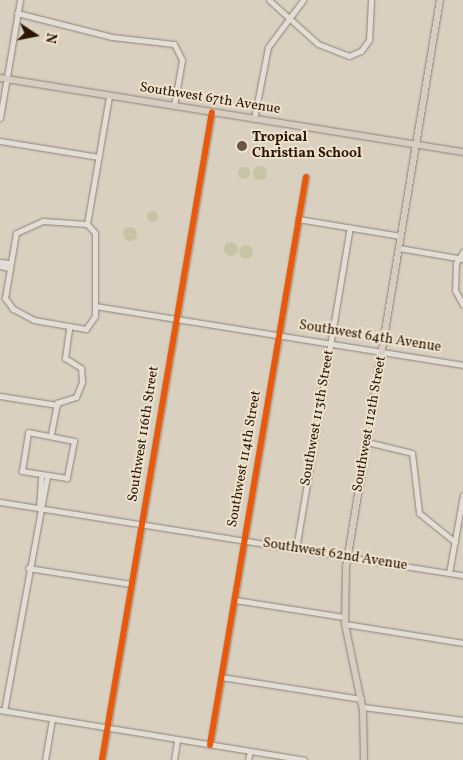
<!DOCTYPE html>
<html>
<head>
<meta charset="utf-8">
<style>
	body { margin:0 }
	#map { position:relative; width:463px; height:760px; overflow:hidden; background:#dad0c0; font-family:Vollkorn,serif }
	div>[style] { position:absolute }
	.green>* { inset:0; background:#c6c4a4 }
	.round { border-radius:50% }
	.roads { filter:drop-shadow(0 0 1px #8b8377) drop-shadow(0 0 1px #8b8377) }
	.minor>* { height:5px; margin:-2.5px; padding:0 2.5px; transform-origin:2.5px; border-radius:2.5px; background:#e2ded5 }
	.major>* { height:6px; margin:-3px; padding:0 3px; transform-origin:3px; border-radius:3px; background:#d7cdc0 }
	.cycleway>* { height:6px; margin:-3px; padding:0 3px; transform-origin:3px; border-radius:3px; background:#e8590c }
	.dots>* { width:14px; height:14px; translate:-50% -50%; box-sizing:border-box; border:2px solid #eee2cf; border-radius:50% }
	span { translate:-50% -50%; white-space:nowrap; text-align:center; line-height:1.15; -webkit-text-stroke:4px #eee2cf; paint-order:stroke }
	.street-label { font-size:14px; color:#2c1600 }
	.poi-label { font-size:14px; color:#2c1600; font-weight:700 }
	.left { translate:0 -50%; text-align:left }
	.north { position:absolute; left:10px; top:10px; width:50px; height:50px; -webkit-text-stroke:4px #eee2cf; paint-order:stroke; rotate:101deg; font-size:14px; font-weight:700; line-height:20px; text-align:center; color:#2c1600 }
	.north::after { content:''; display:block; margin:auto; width:18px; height:22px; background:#2c1600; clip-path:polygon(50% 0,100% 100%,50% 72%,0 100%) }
</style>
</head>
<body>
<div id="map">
	<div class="green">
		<i class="round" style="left:253px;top:166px;width:14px;height:14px"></i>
		<i class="round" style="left:238px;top:167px;width:12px;height:12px"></i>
		<i class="round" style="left:146.5px;top:210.5px;width:11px;height:11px"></i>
		<i class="round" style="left:123px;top:227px;width:14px;height:14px"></i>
		<i class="round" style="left:224px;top:242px;width:14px;height:14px"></i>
		<i class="round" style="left:239px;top:245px;width:14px;height:14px"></i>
	</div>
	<div class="roads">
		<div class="minor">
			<i style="left:269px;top:0;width:66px;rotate:41.9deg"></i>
			<i style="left:318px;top:44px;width:33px;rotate:21deg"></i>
			<i style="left:349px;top:56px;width:13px;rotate:-23deg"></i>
			<i style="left:361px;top:51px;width:14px;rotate:-54deg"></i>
			<i style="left:369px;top:40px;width:40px;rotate:-87.1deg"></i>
			<i style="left:17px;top:13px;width:98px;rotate:14.2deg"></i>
			<i style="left:112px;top:37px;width:62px;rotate:6.4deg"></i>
			<i style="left:174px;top:44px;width:18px;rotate:63deg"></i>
			<i style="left:182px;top:60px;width:47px;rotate:99.9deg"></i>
			<i style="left:0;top:118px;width:120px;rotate:-80.4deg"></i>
			<i style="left:254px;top:119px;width:73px;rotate:-79deg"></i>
			<i style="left:268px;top:47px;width:59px;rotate:-53.3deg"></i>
			<i style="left:0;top:141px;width:100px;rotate:9.2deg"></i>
			<i style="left:298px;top:219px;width:104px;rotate:9.4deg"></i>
			<i style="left:43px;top:221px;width:44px;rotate:3.9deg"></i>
			<i style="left:87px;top:224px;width:12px;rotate:48deg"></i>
			<i style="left:95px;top:233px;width:83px;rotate:90deg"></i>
			<i style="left:95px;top:316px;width:16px;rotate:125deg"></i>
			<i style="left:86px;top:329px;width:53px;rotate:-170.2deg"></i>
			<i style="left:34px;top:320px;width:24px;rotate:-152deg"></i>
			<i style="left:13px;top:309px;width:14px;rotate:-126deg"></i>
			<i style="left:5px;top:298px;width:66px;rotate:-80.4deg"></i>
			<i style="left:16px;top:233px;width:30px;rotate:-24deg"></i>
			<i style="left:87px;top:224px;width:130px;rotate:-80.2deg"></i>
			<i style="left:399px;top:248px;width:65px;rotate:9.8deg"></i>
			<i style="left:463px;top:252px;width:13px;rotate:122deg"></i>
			<i style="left:456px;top:263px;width:27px;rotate:92deg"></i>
			<i style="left:455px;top:290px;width:17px;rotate:62deg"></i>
			<i style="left:0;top:262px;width:9px;rotate:6deg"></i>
			<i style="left:0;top:266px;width:9px;rotate:13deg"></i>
			<i style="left:95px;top:306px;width:373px;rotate:9.1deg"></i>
			<i style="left:0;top:396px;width:58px;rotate:9deg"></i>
			<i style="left:28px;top:432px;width:47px;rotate:11.1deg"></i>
			<i style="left:74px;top:441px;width:38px;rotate:101deg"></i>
			<i style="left:67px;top:478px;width:46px;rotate:-171.2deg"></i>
			<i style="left:22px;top:471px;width:39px;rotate:-81deg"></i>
			<i style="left:51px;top:434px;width:32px;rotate:-79deg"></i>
			<i style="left:57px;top:403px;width:20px;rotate:-18deg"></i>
			<i style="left:76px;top:397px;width:16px;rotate:-68deg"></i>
			<i style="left:82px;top:382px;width:14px;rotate:-94deg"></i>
			<i style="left:81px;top:368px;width:19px;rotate:-148deg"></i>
			<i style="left:65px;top:358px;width:30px;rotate:-82deg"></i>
			<i style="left:367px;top:442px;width:46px;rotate:13.7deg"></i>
			<i style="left:412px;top:453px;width:60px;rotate:83.3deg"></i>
			<i style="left:419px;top:513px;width:46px;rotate:38.9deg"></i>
			<i style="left:0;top:502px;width:469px;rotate:9deg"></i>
			<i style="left:39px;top:508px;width:32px;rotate:-86deg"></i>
			<i style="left:296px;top:549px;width:326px;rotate:-80.5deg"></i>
			<i style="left:28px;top:568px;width:104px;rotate:8.8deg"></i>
			<i style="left:449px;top:573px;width:79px;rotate:-79.8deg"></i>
			<i style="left:235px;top:600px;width:110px;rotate:8.9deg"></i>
			<i style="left:345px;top:624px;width:120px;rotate:9.1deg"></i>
			<i style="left:221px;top:677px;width:142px;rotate:8.9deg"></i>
			<i style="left:363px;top:707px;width:101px;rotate:7.4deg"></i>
			<i style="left:0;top:710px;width:308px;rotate:9.3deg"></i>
			<i style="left:4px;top:711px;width:238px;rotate:-79.6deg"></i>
			<i style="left:210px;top:745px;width:576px;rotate:-80.41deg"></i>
			<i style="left:45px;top:760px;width:42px;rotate:-80.3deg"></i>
			<i style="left:102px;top:760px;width:657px;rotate:-80.37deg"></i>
			<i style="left:174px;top:760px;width:20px;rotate:-81deg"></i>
			<i style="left:248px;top:760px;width:9px;rotate:-77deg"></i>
		</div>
		<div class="major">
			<i style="left:0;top:78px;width:469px;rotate:9.1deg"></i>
			<i style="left:364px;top:760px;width:49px;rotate:-91.2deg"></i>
			<i style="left:363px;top:711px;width:89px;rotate:-101.7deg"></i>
			<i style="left:345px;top:624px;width:57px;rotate:-89deg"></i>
			<i style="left:346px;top:567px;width:575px;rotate:-80.59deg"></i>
		</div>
	</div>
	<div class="cycleway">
		<i style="left:210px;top:745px;width:576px;rotate:-80.41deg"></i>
		<i style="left:102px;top:760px;width:657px;rotate:-80.37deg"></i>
	</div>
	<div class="dots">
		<i style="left:242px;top:146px;background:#695743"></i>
	</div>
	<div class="street-label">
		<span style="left:210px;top:99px;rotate:9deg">Southwest 67th Avenue</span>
		<span style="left:370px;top:337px;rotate:9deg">Southwest 64th Avenue</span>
		<span style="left:318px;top:418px;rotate:-80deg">Southwest 113th Street</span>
		<span style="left:370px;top:424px;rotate:-80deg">Southwest 112th Street</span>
		<span style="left:144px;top:434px;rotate:-81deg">Southwest 116th Street</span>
		<span style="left:245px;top:459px;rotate:-80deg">Southwest 114th Street</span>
		<span style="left:335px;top:555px;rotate:9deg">Southwest 62nd Avenue</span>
	</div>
	<div class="poi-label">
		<span class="left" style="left:252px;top:146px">Tropical<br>Christian School</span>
	</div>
	<div class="north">N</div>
</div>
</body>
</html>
